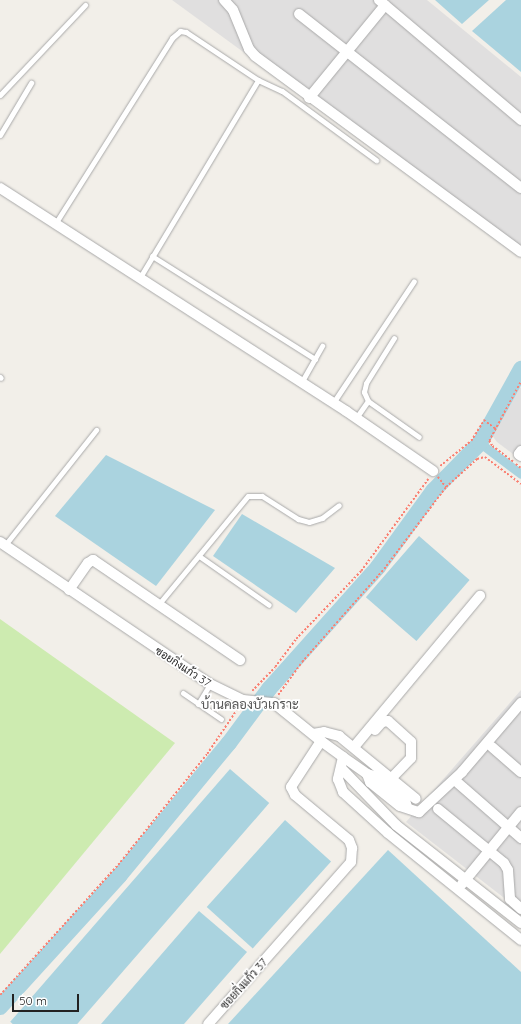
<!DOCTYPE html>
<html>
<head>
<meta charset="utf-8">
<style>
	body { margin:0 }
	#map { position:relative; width:521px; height:1024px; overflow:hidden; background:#f2efe9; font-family:Quicksand,Sarabun,sans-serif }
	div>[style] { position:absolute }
	.residential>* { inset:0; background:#e0dfdf }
	.grass>* { inset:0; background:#cdebb0 }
	.water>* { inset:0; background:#aad3df; transform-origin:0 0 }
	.canal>* { height:9px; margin:-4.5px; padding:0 4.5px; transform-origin:4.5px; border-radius:4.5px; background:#aad3df }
	.river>* { height:16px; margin:-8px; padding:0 8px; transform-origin:8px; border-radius:8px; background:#aad3df }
	.path>* { height:1.5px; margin-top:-0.75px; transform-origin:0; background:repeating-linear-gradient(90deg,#fa8072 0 2px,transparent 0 4px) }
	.roads { filter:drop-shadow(0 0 1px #a9a9a9) drop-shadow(0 0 1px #a9a9a9) }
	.lane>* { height:5px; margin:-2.5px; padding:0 2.5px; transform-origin:2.5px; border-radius:2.5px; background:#fff }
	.street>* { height:10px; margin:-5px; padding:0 5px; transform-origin:5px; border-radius:5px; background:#fff }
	span { translate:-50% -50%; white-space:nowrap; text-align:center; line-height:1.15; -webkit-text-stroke:3.5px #fff; paint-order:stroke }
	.street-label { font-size:11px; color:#222 }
	.quarter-label { font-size:13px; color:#555 }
	.scale { position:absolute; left:12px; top:994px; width:67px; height:18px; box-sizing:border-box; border:2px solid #222; border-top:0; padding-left:5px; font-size:12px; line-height:14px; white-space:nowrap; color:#222; -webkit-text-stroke:3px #fff; paint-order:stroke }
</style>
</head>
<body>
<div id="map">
	<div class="residential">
		<i style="clip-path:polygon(172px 0,427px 0,521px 77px,521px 254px)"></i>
		<i style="clip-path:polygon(519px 386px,521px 388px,521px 460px,497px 442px,491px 434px)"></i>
		<i style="clip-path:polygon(521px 690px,521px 911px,406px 822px)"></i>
	</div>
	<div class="grass">
		<i style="clip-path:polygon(0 619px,175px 743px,0 954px)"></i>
	</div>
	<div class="water">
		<i style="clip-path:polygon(435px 0,489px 0,462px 24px)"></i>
		<i style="clip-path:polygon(506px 0,521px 0,521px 72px,472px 31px)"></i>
		<i style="clip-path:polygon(106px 455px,215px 510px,156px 586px,55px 516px)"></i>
		<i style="clip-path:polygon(242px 514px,335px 568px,296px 613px,213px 556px)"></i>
		<i style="left:419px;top:536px;width:67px;height:81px;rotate:41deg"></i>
		<i style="left:230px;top:769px;width:52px;height:335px;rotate:41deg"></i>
		<i style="left:285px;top:820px;width:62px;height:117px;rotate:42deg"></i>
		<i style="clip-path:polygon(388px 850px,521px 972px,521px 1024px,228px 1024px)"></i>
		<i style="clip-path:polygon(199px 911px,247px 952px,184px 1024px,101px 1024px)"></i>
	</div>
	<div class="canal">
		<i style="left:480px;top:443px;width:51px;rotate:37.1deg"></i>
	</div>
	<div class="river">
		<i style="left:0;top:1007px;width:178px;rotate:-47.7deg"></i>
		<i style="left:120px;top:875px;width:171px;rotate:-50.5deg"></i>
		<i style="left:229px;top:743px;width:67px;rotate:-53.5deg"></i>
		<i style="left:269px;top:689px;width:164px;rotate:-48.2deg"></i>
		<i style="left:378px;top:567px;width:94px;rotate:-54.1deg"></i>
		<i style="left:433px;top:491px;width:67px;rotate:-45.6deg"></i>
		<i style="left:480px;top:443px;width:85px;rotate:-61deg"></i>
	</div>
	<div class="path">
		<i style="left:513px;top:462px;width:26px;rotate:-143deg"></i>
		<i style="left:492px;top:446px;width:6px;rotate:-121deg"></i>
		<i style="left:489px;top:441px;width:68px;rotate:-61.9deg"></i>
		<i style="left:516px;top:464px;width:6px;rotate:39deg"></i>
		<i style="left:440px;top:466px;width:40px;rotate:-39deg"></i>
		<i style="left:471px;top:441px;width:25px;rotate:-58deg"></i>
		<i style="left:484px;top:420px;width:15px;rotate:37deg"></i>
		<i style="left:438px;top:477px;width:13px;rotate:51deg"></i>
		<i style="left:252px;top:691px;width:33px;rotate:-46deg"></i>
		<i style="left:275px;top:667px;width:35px;rotate:-53deg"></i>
		<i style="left:296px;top:639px;width:94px;rotate:-46.3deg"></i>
		<i style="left:361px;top:571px;width:114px;rotate:-53.9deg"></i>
		<i style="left:278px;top:695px;width:41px;rotate:-54deg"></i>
		<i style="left:302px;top:662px;width:124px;rotate:-48.6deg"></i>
		<i style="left:384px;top:569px;width:103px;rotate:-52.9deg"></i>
		<i style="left:446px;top:487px;width:42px;rotate:-42.1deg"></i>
		<i style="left:477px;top:459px;width:8px;rotate:-14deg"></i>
		<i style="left:485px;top:457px;width:45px;rotate:36.9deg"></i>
		<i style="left:0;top:995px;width:176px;rotate:-47.8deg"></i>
		<i style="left:118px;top:865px;width:142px;rotate:-51.3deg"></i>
		<i style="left:207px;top:754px;width:55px;rotate:-56deg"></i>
	</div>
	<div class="roads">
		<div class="lane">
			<i style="left:0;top:95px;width:124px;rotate:-46.6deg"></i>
			<i style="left:0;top:135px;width:61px;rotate:-59.2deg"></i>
			<i style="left:55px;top:224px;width:220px;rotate:-57.8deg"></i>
			<i style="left:172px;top:38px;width:11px;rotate:-41deg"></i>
			<i style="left:180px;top:31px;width:6px;rotate:9deg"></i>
			<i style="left:186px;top:32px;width:87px;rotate:33.7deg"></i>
			<i style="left:258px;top:80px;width:26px;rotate:25deg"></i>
			<i style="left:282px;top:91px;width:117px;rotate:36.3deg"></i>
			<i style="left:152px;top:256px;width:193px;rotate:32.3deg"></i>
			<i style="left:139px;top:279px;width:232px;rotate:-59.1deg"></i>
			<i style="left:0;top:377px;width:1px;rotate:45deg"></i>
			<i style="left:301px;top:383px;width:43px;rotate:-60.4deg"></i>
			<i style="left:368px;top:401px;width:62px;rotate:35.2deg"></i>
			<i style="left:333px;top:403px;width:146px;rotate:-56.4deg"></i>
			<i style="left:356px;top:418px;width:21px;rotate:-55deg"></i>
			<i style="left:368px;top:401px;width:10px;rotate:-114deg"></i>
			<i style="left:364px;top:392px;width:9px;rotate:-77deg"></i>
			<i style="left:366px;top:383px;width:53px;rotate:-58.1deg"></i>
			<i style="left:5px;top:545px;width:147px;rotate:-51.6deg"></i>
			<i style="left:199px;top:556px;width:85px;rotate:35deg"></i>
			<i style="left:158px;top:605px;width:141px;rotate:-50.5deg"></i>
			<i style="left:248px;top:496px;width:14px"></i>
			<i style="left:262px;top:496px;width:43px;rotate:32.6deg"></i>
			<i style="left:298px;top:519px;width:11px;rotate:15deg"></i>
			<i style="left:309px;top:522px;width:14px;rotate:-17deg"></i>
			<i style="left:322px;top:518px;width:21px;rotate:-37deg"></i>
			<i style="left:183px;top:693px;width:46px;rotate:34.4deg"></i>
			<i style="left:198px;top:704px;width:23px;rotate:-59deg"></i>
		</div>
		<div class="street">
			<i style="left:224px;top:0;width:13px;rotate:48deg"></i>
			<i style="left:233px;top:10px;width:42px;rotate:67.7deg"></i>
			<i style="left:249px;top:49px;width:9px;rotate:49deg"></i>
			<i style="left:255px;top:56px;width:330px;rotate:36.4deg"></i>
			<i style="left:379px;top:0;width:186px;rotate:40.2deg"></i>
			<i style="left:299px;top:14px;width:282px;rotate:38.1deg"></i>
			<i style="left:309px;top:98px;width:120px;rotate:-50.7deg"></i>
			<i style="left:0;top:188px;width:412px;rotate:32.8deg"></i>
			<i style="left:346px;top:411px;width:106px;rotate:34.6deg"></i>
			<i style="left:521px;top:451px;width:4px;rotate:124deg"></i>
			<i style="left:519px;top:454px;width:3px;rotate:45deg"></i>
			<i style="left:0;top:542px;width:254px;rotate:34.1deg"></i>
			<i style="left:210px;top:684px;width:37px;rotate:26deg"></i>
			<i style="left:243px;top:700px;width:31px;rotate:6deg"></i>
			<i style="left:274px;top:703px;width:60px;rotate:39deg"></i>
			<i style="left:321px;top:741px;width:55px;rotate:123.1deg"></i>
			<i style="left:291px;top:787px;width:9px;rotate:63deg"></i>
			<i style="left:295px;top:795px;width:70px;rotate:39.8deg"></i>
			<i style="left:349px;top:840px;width:9px;rotate:69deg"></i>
			<i style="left:352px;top:848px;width:14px;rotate:94deg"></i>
			<i style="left:351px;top:862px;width:216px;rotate:131.4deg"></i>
			<i style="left:69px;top:590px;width:33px;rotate:-55deg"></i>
			<i style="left:88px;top:563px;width:6px;rotate:-31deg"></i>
			<i style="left:93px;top:560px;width:178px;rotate:34.2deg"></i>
			<i style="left:375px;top:730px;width:11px;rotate:-49deg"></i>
			<i style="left:382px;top:722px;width:6px;rotate:-9deg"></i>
			<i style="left:388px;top:721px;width:31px;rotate:42deg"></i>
			<i style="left:411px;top:742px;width:16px;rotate:90deg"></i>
			<i style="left:411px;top:758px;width:28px;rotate:134deg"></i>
			<i style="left:313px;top:734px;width:11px;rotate:-10deg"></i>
			<i style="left:324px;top:732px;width:16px;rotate:15deg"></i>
			<i style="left:339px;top:736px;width:99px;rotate:39.3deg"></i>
			<i style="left:321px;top:741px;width:27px;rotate:36deg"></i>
			<i style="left:343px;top:757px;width:23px;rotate:103deg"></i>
			<i style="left:338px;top:779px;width:14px;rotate:69deg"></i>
			<i style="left:343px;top:792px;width:61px;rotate:42.3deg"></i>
			<i style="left:388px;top:833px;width:171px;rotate:38.8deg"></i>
			<i style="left:354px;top:747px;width:197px;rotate:-50.2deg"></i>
			<i style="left:492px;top:747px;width:38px;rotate:41deg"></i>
			<i style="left:343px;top:757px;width:29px;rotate:35deg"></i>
			<i style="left:367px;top:774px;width:9px;rotate:69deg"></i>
			<i style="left:370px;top:782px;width:38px;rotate:39deg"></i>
			<i style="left:400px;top:806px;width:20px;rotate:18deg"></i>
			<i style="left:419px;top:812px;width:59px;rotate:-42.9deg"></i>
			<i style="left:462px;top:772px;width:91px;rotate:-49.5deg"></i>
			<i style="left:341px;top:768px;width:79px;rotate:46deg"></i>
			<i style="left:396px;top:825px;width:159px;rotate:38.1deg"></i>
			<i style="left:367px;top:774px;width:11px;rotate:15deg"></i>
			<i style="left:378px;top:777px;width:35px;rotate:40deg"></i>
			<i style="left:405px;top:800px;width:7px;rotate:74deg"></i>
			<i style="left:458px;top:783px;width:84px;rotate:41.1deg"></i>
			<i style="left:438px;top:809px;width:85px;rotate:39.3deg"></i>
			<i style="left:504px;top:863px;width:8px;rotate:60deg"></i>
			<i style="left:508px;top:870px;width:29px;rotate:86deg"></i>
			<i style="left:510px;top:899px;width:15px;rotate:42deg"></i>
			<i style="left:462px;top:884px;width:93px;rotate:-50.7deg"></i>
		</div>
	</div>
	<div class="street-label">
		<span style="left:183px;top:667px;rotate:33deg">ซอยกิ่งแก้ว 37</span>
		<span style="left:244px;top:984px;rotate:-48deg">ซอยกิ่งแก้ว 37</span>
	</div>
	<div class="quarter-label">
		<span style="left:250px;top:704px">บ้านคลองบัวเกราะ</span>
	</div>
	<div class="scale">50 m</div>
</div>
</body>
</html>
